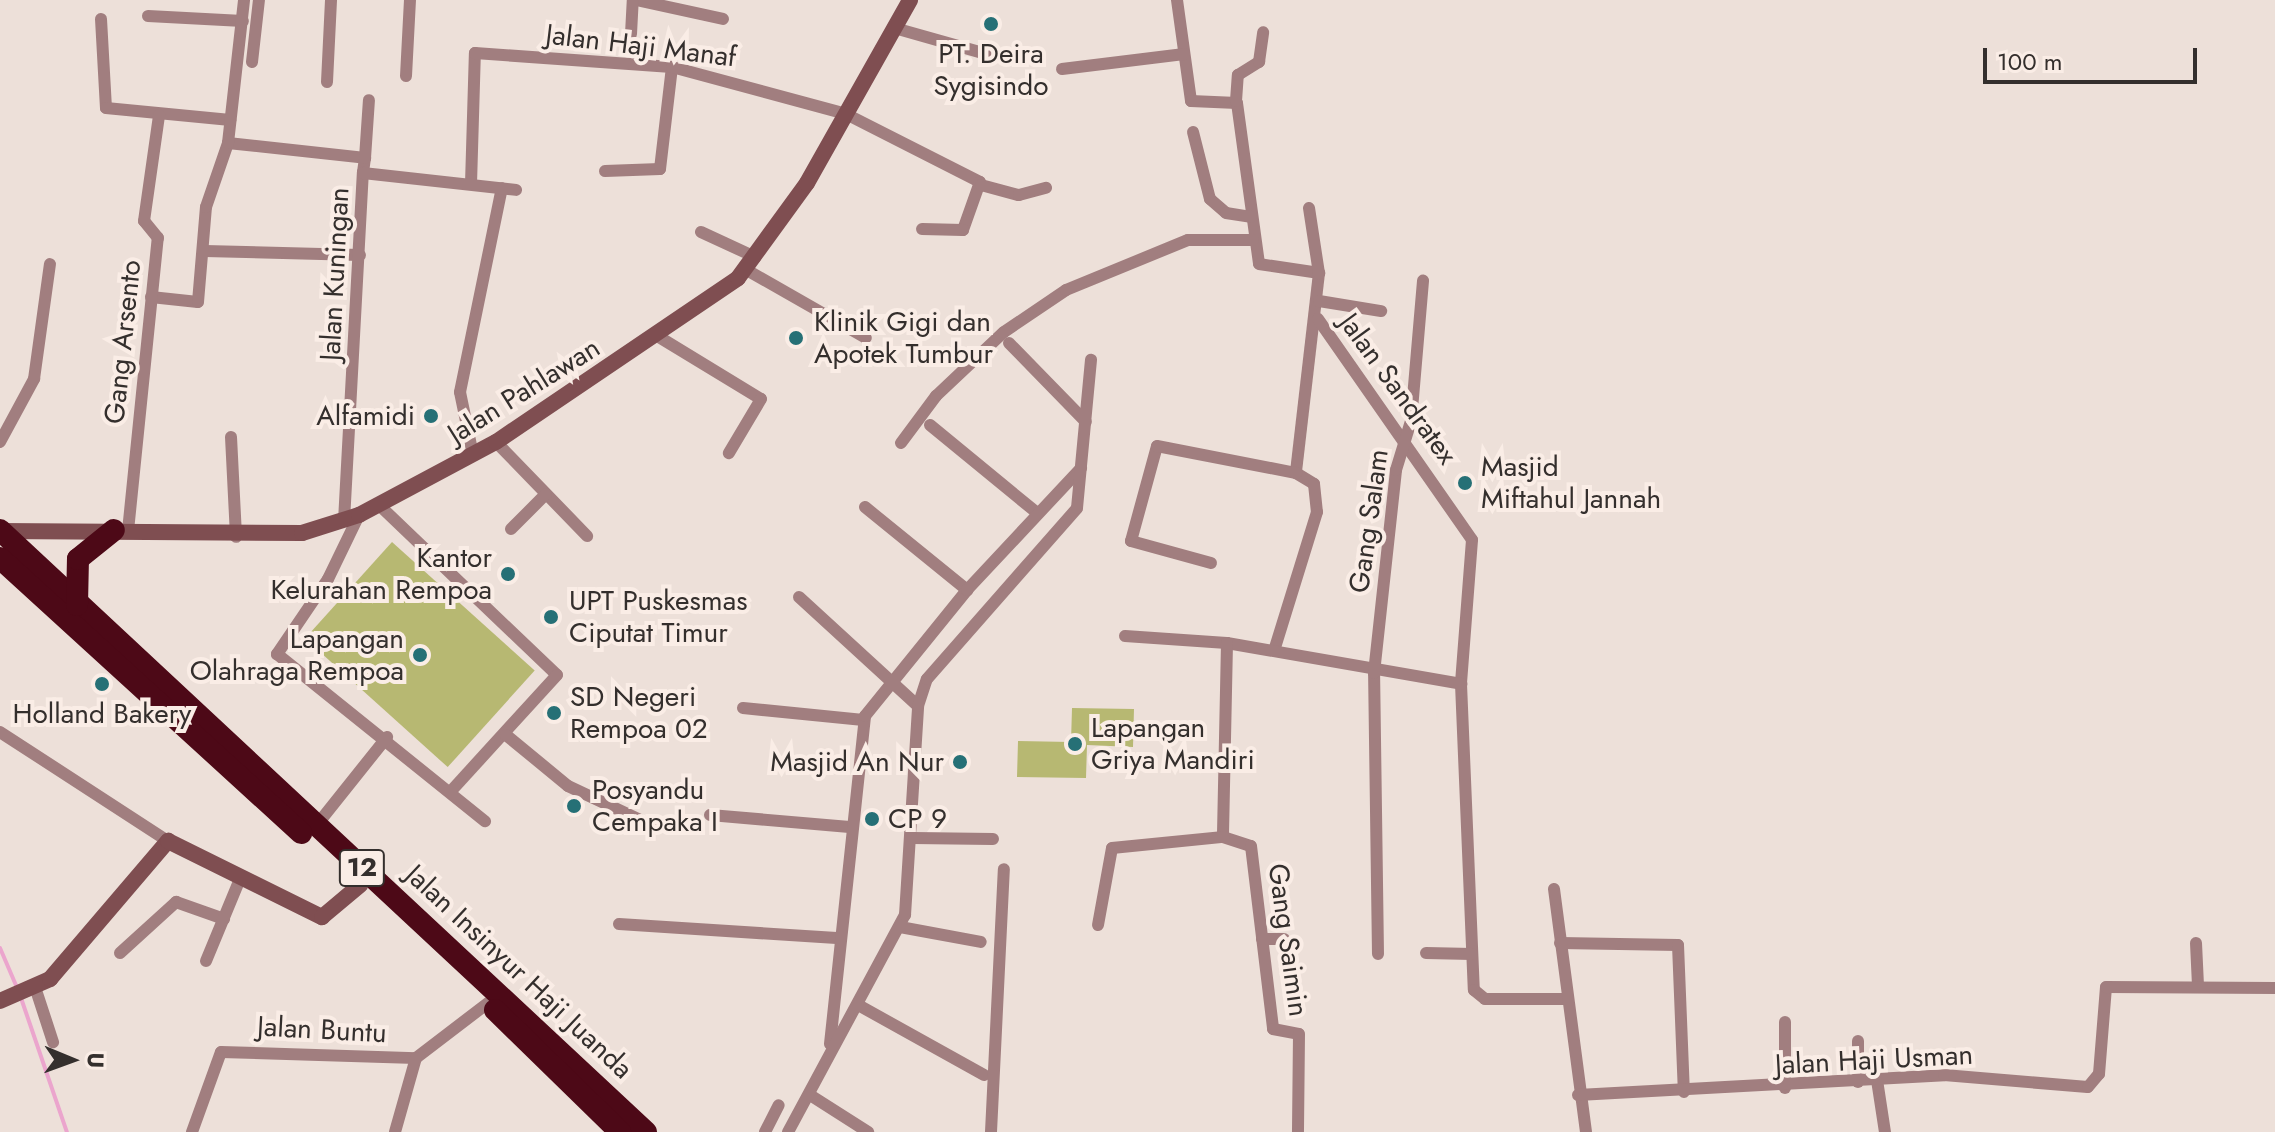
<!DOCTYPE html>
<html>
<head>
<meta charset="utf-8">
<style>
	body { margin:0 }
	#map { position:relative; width:2275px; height:1132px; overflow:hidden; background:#ede0d9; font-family:Jost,sans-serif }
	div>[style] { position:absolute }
	.green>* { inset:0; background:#b7b872; transform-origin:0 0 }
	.stream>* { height:4px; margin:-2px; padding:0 2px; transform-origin:2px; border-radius:2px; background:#eba5cd }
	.street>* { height:12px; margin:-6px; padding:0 6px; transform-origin:6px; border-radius:6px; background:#a17e7f }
	.secondary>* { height:16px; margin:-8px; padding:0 8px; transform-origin:8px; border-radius:8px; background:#7f4e51 }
	.highway>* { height:22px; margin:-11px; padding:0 11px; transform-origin:11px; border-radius:11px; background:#4d0917 }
	.dots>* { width:22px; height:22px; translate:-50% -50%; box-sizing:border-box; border:4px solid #faede6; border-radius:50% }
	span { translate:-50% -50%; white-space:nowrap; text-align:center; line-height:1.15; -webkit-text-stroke:8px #faede6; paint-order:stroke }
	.shield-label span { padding:2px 6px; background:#faede6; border:2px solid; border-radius:6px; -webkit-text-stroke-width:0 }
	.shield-label { font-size:26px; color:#342f2d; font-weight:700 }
	.street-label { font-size:28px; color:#342f2d }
	.poi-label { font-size:28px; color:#342f2d }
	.left { translate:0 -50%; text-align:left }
	.right { translate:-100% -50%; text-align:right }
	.north { position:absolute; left:32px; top:1020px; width:80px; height:80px; -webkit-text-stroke:6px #faede6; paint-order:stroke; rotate:91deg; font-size:22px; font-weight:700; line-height:32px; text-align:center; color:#342f2d }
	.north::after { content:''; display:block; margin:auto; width:28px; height:36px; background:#342f2d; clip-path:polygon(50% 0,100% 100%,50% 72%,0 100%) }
	.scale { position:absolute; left:1983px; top:48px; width:214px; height:36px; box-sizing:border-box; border:4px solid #342f2d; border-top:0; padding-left:10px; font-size:24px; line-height:28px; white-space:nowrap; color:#342f2d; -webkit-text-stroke:6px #faede6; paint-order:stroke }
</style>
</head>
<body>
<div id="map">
	<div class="green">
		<i style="left:392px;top:542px;width:192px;height:130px;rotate:42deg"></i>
		<i style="clip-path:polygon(1072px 708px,1134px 709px,1133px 747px,1087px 745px,1086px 778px,1017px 777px,1018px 741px,1071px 742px)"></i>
	</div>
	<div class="stream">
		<i style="left:0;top:948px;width:46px;rotate:66.8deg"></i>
		<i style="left:21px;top:998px;width:142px;rotate:71.1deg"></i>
	</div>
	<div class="street">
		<i style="left:636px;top:0;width:89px;rotate:12.3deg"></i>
		<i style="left:1177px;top:0;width:102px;rotate:82.1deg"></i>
		<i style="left:1191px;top:101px;width:46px;rotate:2.5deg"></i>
		<i style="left:1237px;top:103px;width:162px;rotate:82.2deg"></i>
		<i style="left:1259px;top:264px;width:61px;rotate:8.5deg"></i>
		<i style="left:1319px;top:273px;width:201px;rotate:96.6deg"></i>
		<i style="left:1296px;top:473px;width:21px;rotate:31deg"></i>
		<i style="left:1314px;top:484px;width:28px;rotate:84deg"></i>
		<i style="left:1317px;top:512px;width:145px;rotate:107.2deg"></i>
		<i style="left:148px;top:16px;width:95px;rotate:3deg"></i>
		<i style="left:101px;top:19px;width:89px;rotate:86.8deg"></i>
		<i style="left:106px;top:108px;width:125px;rotate:5.5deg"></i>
		<i style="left:898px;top:29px;width:96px;rotate:15.8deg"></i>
		<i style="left:631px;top:34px;width:34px;rotate:-87deg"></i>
		<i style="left:252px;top:62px;width:62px;rotate:-83.6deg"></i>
		<i style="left:1062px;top:69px;width:123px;rotate:-7deg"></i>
		<i style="left:406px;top:76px;width:76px;rotate:-87deg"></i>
		<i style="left:327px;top:82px;width:82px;rotate:-87.2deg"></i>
		<i style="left:1236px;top:101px;width:26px;rotate:-86deg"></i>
		<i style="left:1238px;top:75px;width:25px;rotate:-32deg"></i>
		<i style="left:1259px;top:62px;width:30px;rotate:-82deg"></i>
		<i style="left:1193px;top:132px;width:69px;rotate:75.8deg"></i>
		<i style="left:1210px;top:199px;width:21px;rotate:41deg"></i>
		<i style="left:1226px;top:213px;width:25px;rotate:9deg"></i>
		<i style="left:228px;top:143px;width:138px;rotate:6.2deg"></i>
		<i style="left:365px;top:158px;width:15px;rotate:98deg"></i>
		<i style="left:365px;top:158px;width:58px;rotate:-86.1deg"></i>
		<i style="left:605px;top:171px;width:55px;rotate:-2.1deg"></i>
		<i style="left:660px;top:169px;width:103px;rotate:-83.3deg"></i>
		<i style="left:471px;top:184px;width:131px;rotate:-88.3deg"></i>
		<i style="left:475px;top:53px;width:197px;rotate:4.1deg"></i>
		<i style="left:672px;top:67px;width:180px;rotate:15.1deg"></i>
		<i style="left:846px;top:114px;width:150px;rotate:26.9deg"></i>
		<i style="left:980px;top:182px;width:51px;rotate:109.5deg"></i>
		<i style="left:963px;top:230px;width:41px;rotate:-178.6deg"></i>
		<i style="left:981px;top:185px;width:39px;rotate:15deg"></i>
		<i style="left:1019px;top:195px;width:28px;rotate:-15deg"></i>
		<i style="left:1309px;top:208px;width:66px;rotate:81.3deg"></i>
		<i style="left:701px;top:232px;width:60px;rotate:24.8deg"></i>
		<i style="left:205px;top:251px;width:155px;rotate:1.5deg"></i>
		<i style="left:745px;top:269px;width:139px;rotate:29.7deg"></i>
		<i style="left:151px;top:297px;width:47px;rotate:6.1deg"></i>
		<i style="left:198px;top:302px;width:95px;rotate:-85.2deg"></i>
		<i style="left:206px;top:207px;width:68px;rotate:-71deg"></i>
		<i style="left:228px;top:143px;width:144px;rotate:-83.6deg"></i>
		<i style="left:1319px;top:301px;width:63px;rotate:9.2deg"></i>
		<i style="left:1318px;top:319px;width:269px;rotate:55.1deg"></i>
		<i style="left:1472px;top:540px;width:144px;rotate:94.4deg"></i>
		<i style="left:1461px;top:684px;width:306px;rotate:87.6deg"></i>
		<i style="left:1474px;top:990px;width:14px;rotate:39deg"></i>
		<i style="left:1485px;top:999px;width:81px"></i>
		<i style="left:659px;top:337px;width:119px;rotate:31.3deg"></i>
		<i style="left:761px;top:399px;width:63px;rotate:120.7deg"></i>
		<i style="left:1009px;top:343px;width:110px;rotate:45.7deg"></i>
		<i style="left:930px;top:425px;width:139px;rotate:39.4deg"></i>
		<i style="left:231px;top:437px;width:100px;rotate:87.1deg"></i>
		<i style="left:0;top:442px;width:72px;rotate:-61.6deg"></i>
		<i style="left:34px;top:379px;width:116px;rotate:-82.1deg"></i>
		<i style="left:496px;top:442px;width:131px;rotate:45.9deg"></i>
		<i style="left:901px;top:443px;width:59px;rotate:-53.3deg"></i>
		<i style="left:936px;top:396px;width:93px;rotate:-43.3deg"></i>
		<i style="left:1004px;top:332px;width:75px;rotate:-34.1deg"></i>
		<i style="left:1066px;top:290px;width:132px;rotate:-22.3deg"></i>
		<i style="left:1188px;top:240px;width:65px"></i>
		<i style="left:473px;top:455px;width:64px;rotate:-101.7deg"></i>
		<i style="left:460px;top:392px;width:208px;rotate:-78.4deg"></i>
		<i style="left:379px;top:505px;width:246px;rotate:43.7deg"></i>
		<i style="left:557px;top:675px;width:154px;rotate:132.4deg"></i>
		<i style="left:865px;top:507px;width:132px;rotate:39.1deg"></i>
		<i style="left:359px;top:515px;width:71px;rotate:115.8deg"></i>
		<i style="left:328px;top:579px;width:91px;rotate:124.2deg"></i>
		<i style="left:277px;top:654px;width:267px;rotate:38.8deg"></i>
		<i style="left:344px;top:521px;width:349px;rotate:-86.9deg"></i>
		<i style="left:363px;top:173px;width:154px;rotate:6.3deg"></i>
		<i style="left:511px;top:529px;width:49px;rotate:-45deg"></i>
		<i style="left:128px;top:531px;width:295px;rotate:-84.2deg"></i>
		<i style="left:158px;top:238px;width:22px;rotate:-129deg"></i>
		<i style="left:144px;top:221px;width:107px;rotate:-81.9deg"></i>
		<i style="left:1211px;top:563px;width:83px;rotate:-164.6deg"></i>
		<i style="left:1131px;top:541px;width:98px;rotate:-74.7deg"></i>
		<i style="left:1157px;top:446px;width:142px;rotate:11deg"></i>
		<i style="left:799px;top:597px;width:161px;rotate:42.5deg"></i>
		<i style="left:1125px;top:636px;width:102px;rotate:3.9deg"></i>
		<i style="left:1227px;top:643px;width:238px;rotate:9.9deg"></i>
		<i style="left:1227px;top:643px;width:194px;rotate:91.2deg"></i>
		<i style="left:1223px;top:837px;width:29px;rotate:18deg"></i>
		<i style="left:1251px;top:846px;width:184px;rotate:83.1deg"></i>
		<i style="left:1273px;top:1029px;width:26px;rotate:11deg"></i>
		<i style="left:1299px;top:1034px;width:98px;rotate:90.6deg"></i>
		<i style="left:743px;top:708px;width:121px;rotate:5.7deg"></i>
		<i style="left:0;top:732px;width:200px;rotate:33deg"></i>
		<i style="left:506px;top:735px;width:80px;rotate:39.4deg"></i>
		<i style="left:568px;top:786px;width:92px;rotate:25.2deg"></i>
		<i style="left:710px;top:815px;width:140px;rotate:4.9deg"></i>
		<i style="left:316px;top:826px;width:114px;rotate:-51.4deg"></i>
		<i style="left:913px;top:838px;width:80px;rotate:0.7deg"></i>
		<i style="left:1554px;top:889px;width:245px;rotate:82.5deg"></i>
		<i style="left:619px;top:924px;width:218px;rotate:3.7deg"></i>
		<i style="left:1098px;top:925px;width:78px;rotate:-79.7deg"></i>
		<i style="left:1112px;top:848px;width:112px;rotate:-5.7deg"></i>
		<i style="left:900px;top:927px;width:82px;rotate:10.5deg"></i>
		<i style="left:1262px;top:939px;width:22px"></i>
		<i style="left:1560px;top:943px;width:118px;rotate:1deg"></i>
		<i style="left:1678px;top:945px;width:147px;rotate:87.7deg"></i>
		<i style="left:2196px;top:943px;width:43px;rotate:87.3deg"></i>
		<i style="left:120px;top:953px;width:76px;rotate:-42.3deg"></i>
		<i style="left:176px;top:902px;width:51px;rotate:19.5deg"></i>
		<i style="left:1426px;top:953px;width:46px;rotate:1.2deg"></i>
		<i style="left:1378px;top:954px;width:281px;rotate:-90.8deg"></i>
		<i style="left:1374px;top:673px;width:204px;rotate:-83.8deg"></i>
		<i style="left:1396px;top:470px;width:51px;rotate:-73deg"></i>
		<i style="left:1411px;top:421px;width:141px;rotate:-85.1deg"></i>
		<i style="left:206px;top:961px;width:89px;rotate:-67.5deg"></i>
		<i style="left:36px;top:990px;width:55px;rotate:71.9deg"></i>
		<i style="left:860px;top:1006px;width:142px;rotate:29.1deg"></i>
		<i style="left:1785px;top:1022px;width:66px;rotate:90deg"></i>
		<i style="left:1858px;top:1041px;width:41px;rotate:90deg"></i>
		<i style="left:830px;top:1044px;width:330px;rotate:-83.9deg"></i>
		<i style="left:865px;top:716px;width:162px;rotate:-51deg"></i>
		<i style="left:967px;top:590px;width:167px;rotate:-46.9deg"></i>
		<i style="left:1877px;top:1080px;width:53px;rotate:81.3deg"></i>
		<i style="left:810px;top:1095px;width:69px;rotate:32.5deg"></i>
		<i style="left:1578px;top:1095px;width:367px;rotate:-3.1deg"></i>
		<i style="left:1944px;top:1075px;width:144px;rotate:4.8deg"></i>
		<i style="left:2088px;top:1087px;width:17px;rotate:-50deg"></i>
		<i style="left:2099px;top:1074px;width:87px;rotate:-85.4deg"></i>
		<i style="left:2106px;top:987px;width:169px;rotate:0.3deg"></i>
		<i style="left:192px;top:1132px;width:85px;rotate:-70.1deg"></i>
		<i style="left:221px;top:1052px;width:195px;rotate:1.8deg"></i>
		<i style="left:416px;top:1058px;width:91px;rotate:-37.4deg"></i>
		<i style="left:395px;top:1132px;width:77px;rotate:-74.2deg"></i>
		<i style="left:765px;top:1132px;width:30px;rotate:-63deg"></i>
		<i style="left:788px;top:1132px;width:247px;rotate:-61.7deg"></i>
		<i style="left:905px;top:915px;width:209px;rotate:-86.4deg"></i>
		<i style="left:918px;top:706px;width:28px;rotate:-72deg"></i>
		<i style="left:927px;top:679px;width:227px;rotate:-48.7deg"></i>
		<i style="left:1077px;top:508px;width:149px;rotate:-84.6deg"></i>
		<i style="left:991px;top:1132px;width:263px;rotate:-87.2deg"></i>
	</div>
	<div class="secondary">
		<i style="left:0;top:531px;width:302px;rotate:0.4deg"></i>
		<i style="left:302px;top:533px;width:60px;rotate:-17.5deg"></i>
		<i style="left:359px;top:515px;width:155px;rotate:-28.1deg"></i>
		<i style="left:496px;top:442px;width:292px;rotate:-34.1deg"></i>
		<i style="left:738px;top:278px;width:117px;rotate:-54deg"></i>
		<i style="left:807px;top:183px;width:210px;rotate:-60.6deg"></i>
		<i style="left:0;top:1001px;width:55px;rotate:-23.7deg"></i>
		<i style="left:50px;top:979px;width:182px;rotate:-49.5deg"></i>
		<i style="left:168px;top:841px;width:172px;rotate:26.3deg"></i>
		<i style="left:322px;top:917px;width:50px;rotate:-40.1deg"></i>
	</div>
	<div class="highway">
		<i style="left:0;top:530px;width:883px;rotate:42.98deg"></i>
		<i style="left:0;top:558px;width:408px;rotate:42.4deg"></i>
		<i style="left:77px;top:605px;width:46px;rotate:-88.8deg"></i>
		<i style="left:78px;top:559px;width:46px;rotate:-38.9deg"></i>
		<i style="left:495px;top:1010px;width:175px;rotate:44.3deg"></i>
	</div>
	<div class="dots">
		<i style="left:991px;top:24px;background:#267076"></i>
		<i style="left:796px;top:338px;background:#267076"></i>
		<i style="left:431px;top:416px;background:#267076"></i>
		<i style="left:1465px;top:483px;background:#267076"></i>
		<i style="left:508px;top:574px;background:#267076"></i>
		<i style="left:551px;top:617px;background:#267076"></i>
		<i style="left:420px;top:655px;background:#267076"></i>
		<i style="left:102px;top:684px;background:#267076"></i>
		<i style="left:554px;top:713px;background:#267076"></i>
		<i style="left:1075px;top:744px;background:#267076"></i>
		<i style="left:960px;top:762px;background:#267076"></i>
		<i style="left:574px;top:806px;background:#267076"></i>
		<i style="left:872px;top:819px;background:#267076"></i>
	</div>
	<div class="shield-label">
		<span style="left:362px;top:868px">12</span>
	</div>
	<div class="street-label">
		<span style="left:641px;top:46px;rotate:7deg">Jalan Haji Manaf</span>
		<span style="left:335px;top:274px;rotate:-87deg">Jalan Kuningan</span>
		<span style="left:123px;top:342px;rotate:-84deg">Gang Arsento</span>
		<span style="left:1398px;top:389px;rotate:54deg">Jalan Sandratex</span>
		<span style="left:524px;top:391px;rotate:-32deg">Jalan Pahlawan</span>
		<span style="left:1369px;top:521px;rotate:-82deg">Gang Salam</span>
		<span style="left:1288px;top:940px;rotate:82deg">Gang Saimin</span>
		<span style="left:519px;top:972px;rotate:43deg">Jalan Insinyur Haji Juanda</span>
		<span style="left:322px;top:1030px;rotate:3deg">Jalan Buntu</span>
		<span style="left:1874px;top:1060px;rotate:-3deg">Jalan Haji Usman</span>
	</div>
	<div class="poi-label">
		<span style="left:991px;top:70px">PT. Deira<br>Sygisindo</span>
		<span class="left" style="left:814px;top:338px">Klinik Gigi dan<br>Apotek Tumbur</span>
		<span class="right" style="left:415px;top:416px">Alfamidi</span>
		<span class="left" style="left:1481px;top:483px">Masjid<br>Miftahul Jannah</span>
		<span class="right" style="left:492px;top:574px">Kantor<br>Kelurahan Rempoa</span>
		<span class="left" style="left:569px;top:617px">UPT Puskesmas<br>Ciputat Timur</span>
		<span class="right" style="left:404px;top:655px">Lapangan<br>Olahraga Rempoa</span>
		<span class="left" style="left:570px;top:713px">SD Negeri<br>Rempoa 02</span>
		<span style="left:102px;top:714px">Holland Bakery</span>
		<span class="left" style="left:1091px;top:744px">Lapangan<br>Griya Mandiri</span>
		<span class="right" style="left:944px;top:762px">Masjid An Nur</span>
		<span class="left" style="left:592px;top:806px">Posyandu<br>Cempaka I</span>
		<span class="left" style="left:888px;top:819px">CP 9</span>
	</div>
	<div class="north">U</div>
	<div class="scale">100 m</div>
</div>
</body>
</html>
